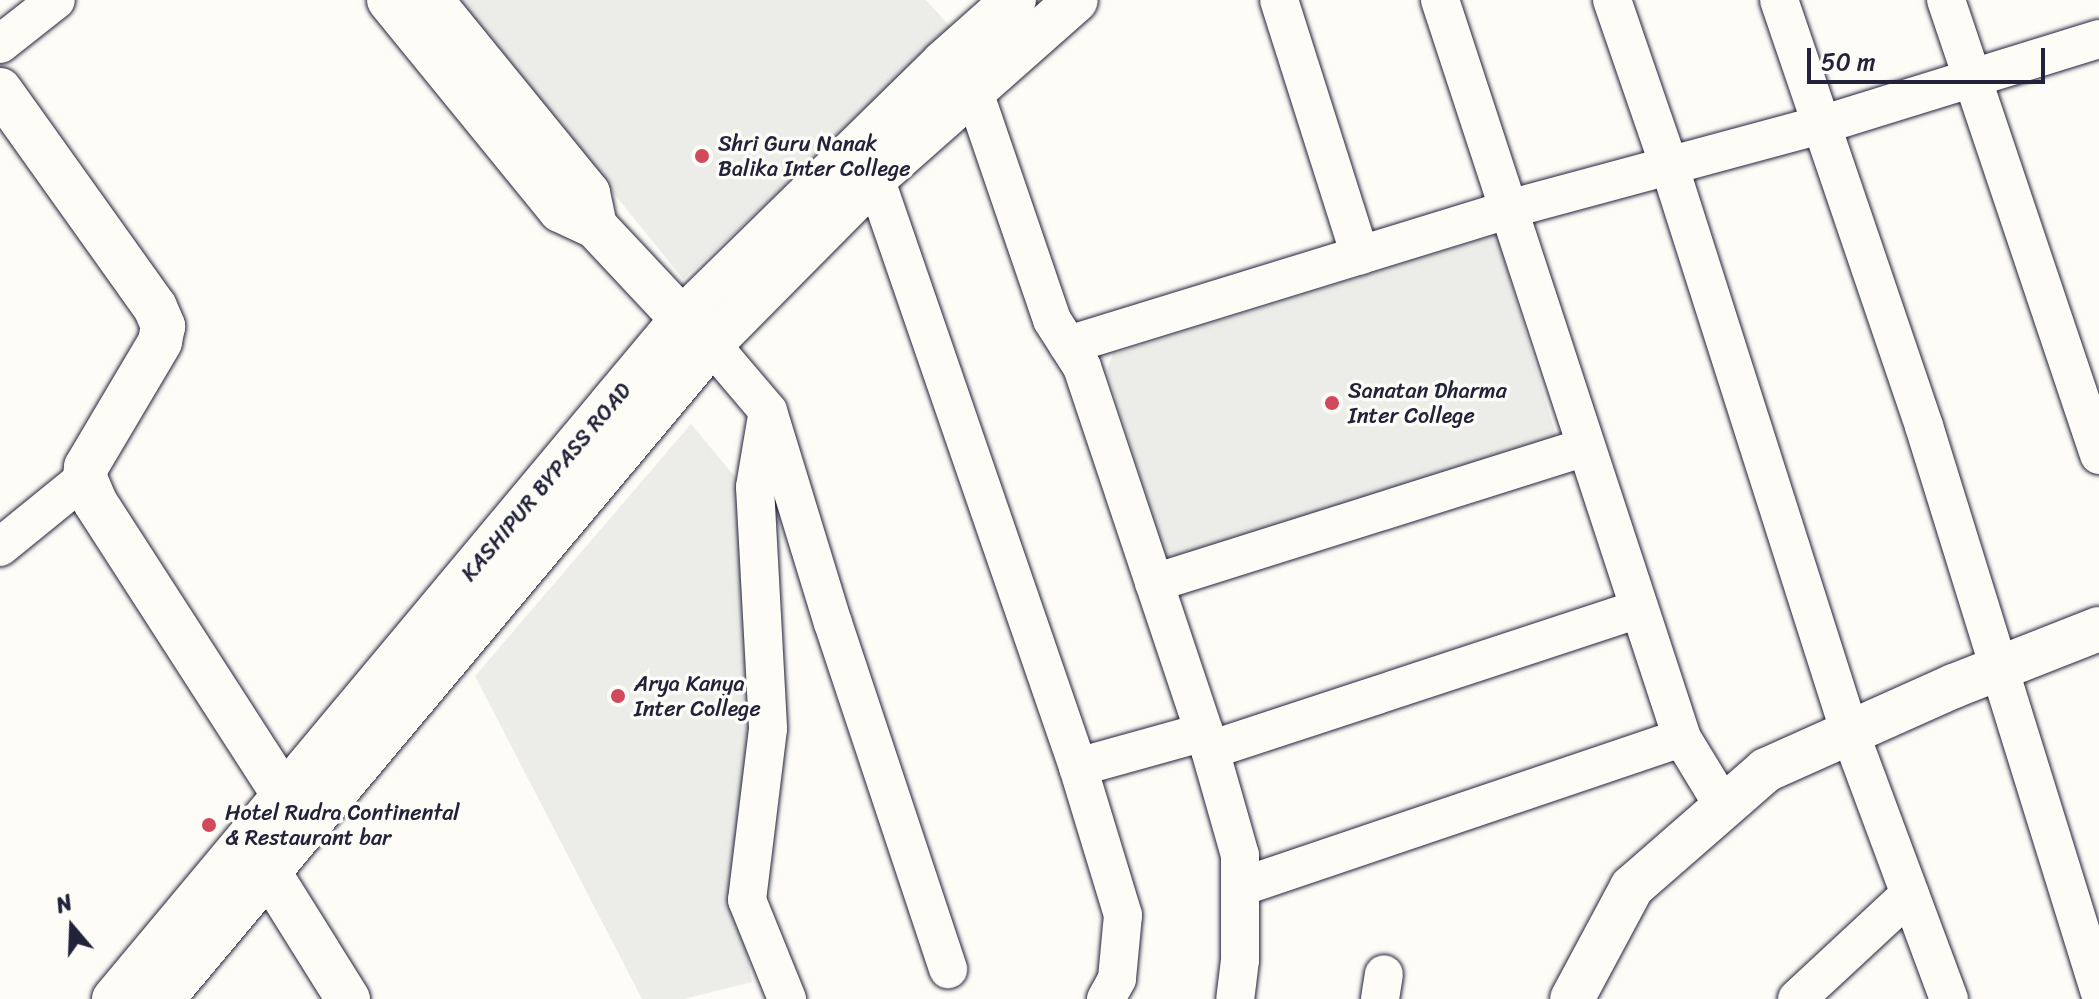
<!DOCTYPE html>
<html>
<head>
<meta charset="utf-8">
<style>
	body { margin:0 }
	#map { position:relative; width:2099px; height:999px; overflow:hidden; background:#fdfcf7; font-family:Sriracha,sans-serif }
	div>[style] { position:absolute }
	.built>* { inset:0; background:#ecece9 }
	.roads { filter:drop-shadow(0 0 2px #22223b) drop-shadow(0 0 2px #22223b) }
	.street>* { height:38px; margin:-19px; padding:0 19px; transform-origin:19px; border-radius:19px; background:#fdfcf7 }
	.secondary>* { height:44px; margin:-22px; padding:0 22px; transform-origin:22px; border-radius:22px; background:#fdfcf7 }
	.primary>* { height:44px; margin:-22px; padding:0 22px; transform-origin:22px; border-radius:22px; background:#fdfcf7 }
	.dots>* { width:22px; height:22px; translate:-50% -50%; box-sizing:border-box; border:4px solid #fdfcf7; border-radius:50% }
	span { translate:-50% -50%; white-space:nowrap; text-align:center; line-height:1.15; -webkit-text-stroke:7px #fdfcf7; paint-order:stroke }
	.poi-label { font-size:22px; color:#22223b }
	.left { translate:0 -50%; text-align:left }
	.street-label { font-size:22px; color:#22223b }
	.north { position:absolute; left:32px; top:887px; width:80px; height:80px; -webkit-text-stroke:6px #fdfcf7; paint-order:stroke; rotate:341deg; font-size:22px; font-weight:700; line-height:32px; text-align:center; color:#22223b }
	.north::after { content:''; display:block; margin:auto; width:28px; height:36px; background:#22223b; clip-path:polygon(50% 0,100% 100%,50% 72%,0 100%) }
	.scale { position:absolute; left:1807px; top:48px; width:238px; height:36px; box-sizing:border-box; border:4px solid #22223b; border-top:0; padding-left:10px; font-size:24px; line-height:28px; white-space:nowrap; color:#22223b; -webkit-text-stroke:6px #fdfcf7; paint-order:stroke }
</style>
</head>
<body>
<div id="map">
	<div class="built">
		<i style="clip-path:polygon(457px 0,926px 0,956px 33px,683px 279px)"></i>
		<i style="clip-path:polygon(1497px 235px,1556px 436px,1168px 563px,1107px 370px,1113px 354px)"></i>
		<i style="clip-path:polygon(691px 424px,741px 484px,753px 717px,732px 869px,752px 982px,684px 999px,642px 999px,475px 676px)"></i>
	</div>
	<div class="roads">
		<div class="street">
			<i style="left:1279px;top:0;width:268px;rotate:72.4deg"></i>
			<i style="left:1440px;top:0;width:777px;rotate:71.84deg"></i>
			<i style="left:1682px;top:738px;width:81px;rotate:58.7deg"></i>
			<i style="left:1612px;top:0;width:178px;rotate:71deg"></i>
			<i style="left:1670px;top:168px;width:593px;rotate:72.33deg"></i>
			<i style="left:1850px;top:733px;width:284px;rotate:69.6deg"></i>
			<i style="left:1779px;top:0;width:450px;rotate:71.2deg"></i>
			<i style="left:1924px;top:426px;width:591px;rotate:72.76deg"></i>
			<i style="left:1946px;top:0;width:480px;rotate:71.4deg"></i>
			<i style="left:0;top:44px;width:71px;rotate:-38.2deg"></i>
			<i style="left:973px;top:89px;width:244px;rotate:71.1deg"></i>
			<i style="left:1052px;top:320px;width:56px;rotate:57.4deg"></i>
			<i style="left:1082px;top:367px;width:404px;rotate:71.5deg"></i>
			<i style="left:1210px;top:750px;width:109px;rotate:74.1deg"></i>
			<i style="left:1240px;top:855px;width:105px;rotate:90deg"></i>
			<i style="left:1240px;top:960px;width:39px;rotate:97deg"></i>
			<i style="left:875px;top:178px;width:623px;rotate:70.98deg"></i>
			<i style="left:1078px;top:767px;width:155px;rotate:73.1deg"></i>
			<i style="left:1123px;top:915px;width:64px;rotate:95.4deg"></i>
			<i style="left:1117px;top:979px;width:23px;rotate:119deg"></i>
			<i style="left:711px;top:344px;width:88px;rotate:49.6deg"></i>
			<i style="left:768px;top:411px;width:222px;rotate:73deg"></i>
			<i style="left:833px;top:623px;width:365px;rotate:71.6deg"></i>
			<i style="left:1068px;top:345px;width:461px;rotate:-17.1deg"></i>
			<i style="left:1509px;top:209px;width:323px;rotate:-15.1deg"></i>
			<i style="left:1821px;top:125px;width:291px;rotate:-17.2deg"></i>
			<i style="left:767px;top:416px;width:72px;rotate:99.6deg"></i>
			<i style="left:755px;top:487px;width:242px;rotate:86.9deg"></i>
			<i style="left:768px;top:729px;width:172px;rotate:97deg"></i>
			<i style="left:747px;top:900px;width:107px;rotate:68deg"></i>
			<i style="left:0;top:547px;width:109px;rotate:-39.1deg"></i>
			<i style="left:1154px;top:583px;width:452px;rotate:-17.5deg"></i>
			<i style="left:1210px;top:750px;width:451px;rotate:-18.2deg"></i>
			<i style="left:1078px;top:767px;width:131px;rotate:-15.5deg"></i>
			<i style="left:1241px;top:887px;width:465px;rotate:-18.7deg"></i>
			<i style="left:1380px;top:999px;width:25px;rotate:-81deg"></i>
			<i style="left:1797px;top:999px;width:154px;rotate:-42.9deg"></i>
		</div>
		<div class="secondary">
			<i style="left:389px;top:0;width:271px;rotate:50.8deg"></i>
			<i style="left:560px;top:210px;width:38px;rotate:25deg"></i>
			<i style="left:595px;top:226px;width:127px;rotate:46.9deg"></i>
			<i style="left:431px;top:0;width:249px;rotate:50.9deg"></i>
			<i style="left:588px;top:193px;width:34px;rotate:78deg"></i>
			<i style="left:0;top:90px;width:267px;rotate:54.5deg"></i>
			<i style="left:155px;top:307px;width:21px;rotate:67deg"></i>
			<i style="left:163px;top:326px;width:16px;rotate:101deg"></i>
			<i style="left:160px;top:342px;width:145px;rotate:120.6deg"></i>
			<i style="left:86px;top:467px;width:11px;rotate:95deg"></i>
			<i style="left:85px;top:478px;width:26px;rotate:67deg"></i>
			<i style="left:95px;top:502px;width:349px;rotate:57.2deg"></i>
			<i style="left:268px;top:871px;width:151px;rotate:58deg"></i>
			<i style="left:1572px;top:999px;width:127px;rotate:-61.8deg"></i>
			<i style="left:1632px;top:887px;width:178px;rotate:-41.1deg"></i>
			<i style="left:1766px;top:770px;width:206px;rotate:-24.1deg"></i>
			<i style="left:1954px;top:686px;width:156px;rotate:-21.5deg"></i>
		</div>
		<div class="primary">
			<i style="left:114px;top:999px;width:886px;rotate:-50.13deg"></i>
			<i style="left:682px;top:319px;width:366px;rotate:-44.4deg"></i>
			<i style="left:943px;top:63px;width:95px;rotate:-41.6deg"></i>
			<i style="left:162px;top:999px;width:855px;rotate:-50.03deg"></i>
			<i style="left:711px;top:344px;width:233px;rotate:-45.3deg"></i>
			<i style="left:875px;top:178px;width:268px;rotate:-41.5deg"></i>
		</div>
	</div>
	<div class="dots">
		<i style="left:702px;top:156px;background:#d1495b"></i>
		<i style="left:1332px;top:403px;background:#d1495b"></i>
		<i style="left:618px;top:696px;background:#d1495b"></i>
		<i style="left:209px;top:825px;background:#d1495b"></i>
	</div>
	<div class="poi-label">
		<span class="left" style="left:718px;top:156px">Shri Guru Nanak<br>Balika Inter College</span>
		<span class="left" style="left:1348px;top:403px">Sanatan Dharma<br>Inter College</span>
		<span class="left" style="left:634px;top:696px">Arya Kanya<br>Inter College</span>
		<span class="left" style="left:225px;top:825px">Hotel Rudra Continental<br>&amp; Restaurant bar</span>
	</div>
	<div class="street-label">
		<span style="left:546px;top:482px;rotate:-50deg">KASHIPUR BYPASS ROAD</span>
	</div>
	<div class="north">N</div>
	<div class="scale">50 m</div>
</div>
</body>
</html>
